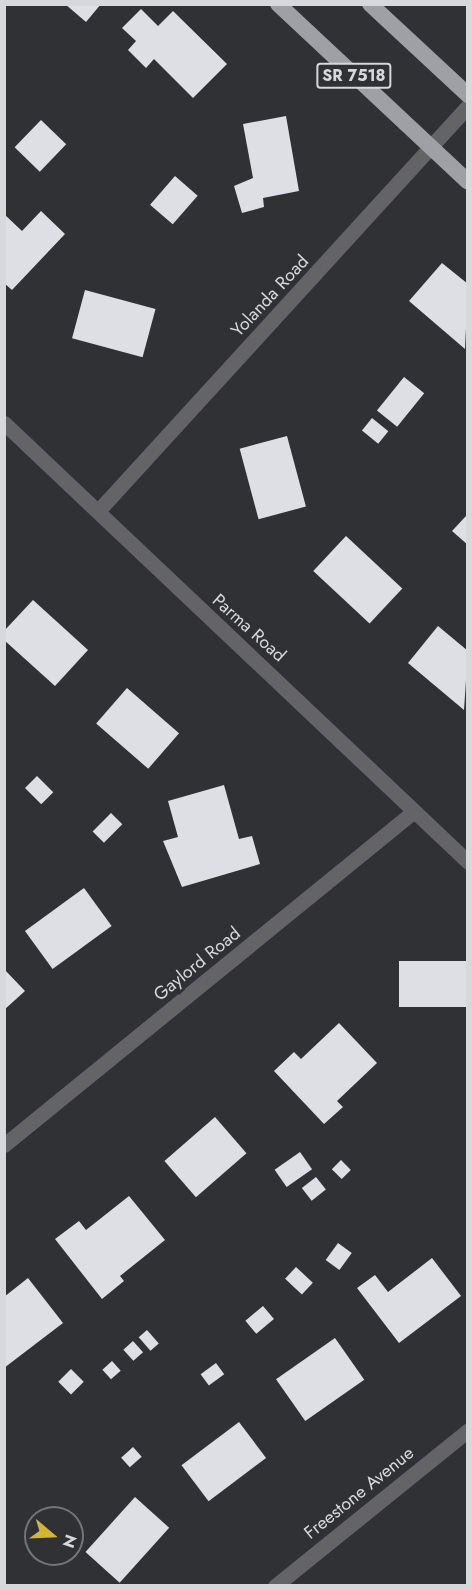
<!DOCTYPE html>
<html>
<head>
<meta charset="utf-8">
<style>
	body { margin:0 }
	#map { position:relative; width:472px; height:1590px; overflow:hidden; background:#303135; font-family:Jost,sans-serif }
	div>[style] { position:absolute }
	.building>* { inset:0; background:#dedfe5; transform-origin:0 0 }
	.minor>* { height:15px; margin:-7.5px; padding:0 7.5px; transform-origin:7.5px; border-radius:7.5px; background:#646467 }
	.trunk>* { height:16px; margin:-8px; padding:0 8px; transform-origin:8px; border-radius:8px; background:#9fa0a6 }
	span { translate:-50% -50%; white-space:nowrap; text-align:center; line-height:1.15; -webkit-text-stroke:6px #303135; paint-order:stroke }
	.shield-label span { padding:2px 4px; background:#303135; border:2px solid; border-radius:4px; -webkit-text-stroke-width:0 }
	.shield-label { font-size:16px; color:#d7d8db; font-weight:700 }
	.street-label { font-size:18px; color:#d7d8db }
	.frame { position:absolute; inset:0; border:6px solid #d7d8db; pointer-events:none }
	.north { position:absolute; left:24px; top:1506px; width:60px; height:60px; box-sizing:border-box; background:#303135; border:2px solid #737477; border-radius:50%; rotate:109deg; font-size:16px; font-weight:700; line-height:24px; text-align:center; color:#d7d8db }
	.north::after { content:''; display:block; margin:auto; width:21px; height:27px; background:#d4b635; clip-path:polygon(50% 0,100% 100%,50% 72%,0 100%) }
</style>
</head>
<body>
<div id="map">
	<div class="building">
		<i style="clip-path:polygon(65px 4px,101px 4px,86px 22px)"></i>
		<i style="clip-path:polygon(141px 9px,158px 26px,173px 11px,227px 64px,193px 98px,154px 59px,146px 68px,128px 50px,136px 41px,122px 28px)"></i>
		<i style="clip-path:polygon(286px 116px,299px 191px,263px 198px,264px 207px,242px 213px,234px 186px,253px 178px,243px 124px)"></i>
		<i style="left:41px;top:120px;width:35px;height:38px;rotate:44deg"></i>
		<i style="left:175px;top:176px;width:30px;height:38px;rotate:41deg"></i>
		<i style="clip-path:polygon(41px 211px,65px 234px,12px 290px,4px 283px,4px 214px,22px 231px)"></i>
		<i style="clip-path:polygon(442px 263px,468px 284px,465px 349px,409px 301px)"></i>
		<i style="left:85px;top:290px;width:73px;height:50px;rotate:15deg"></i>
		<i style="left:404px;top:377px;width:26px;height:43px;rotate:39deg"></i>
		<i style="left:372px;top:418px;width:21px;height:16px;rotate:39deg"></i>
		<i style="left:287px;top:436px;width:73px;height:49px;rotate:75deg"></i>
		<i style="clip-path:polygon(466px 516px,468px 517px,468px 545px,452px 531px)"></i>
		<i style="left:346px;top:536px;width:77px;height:48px;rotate:43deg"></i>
		<i style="clip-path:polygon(33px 600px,88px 650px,55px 686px,4px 640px,4px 631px)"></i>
		<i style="clip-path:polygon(438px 626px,468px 651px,464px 710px,408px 663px)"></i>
		<i style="left:127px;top:688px;width:69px;height:47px;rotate:41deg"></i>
		<i style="left:37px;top:776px;width:23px;height:17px;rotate:45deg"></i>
		<i style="clip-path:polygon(224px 785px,239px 839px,252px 836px,260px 864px,182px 887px,163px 841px,178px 837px,168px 801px)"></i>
		<i style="left:111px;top:813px;width:16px;height:26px;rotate:45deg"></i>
		<i style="left:84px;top:888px;width:47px;height:73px;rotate:54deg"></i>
		<i style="left:468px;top:961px;width:46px;height:69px;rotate:90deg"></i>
		<i style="clip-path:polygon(4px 969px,25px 991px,4px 1010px)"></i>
		<i style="clip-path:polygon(339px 1023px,377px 1063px,337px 1101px,343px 1107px,324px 1124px,274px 1071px,294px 1052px,301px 1059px)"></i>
		<i style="left:215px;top:1117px;width:48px;height:67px;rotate:49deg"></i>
		<i style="left:300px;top:1152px;width:21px;height:31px;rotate:55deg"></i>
		<i style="left:341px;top:1160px;width:14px;height:13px;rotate:45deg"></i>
		<i style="left:316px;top:1177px;width:16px;height:18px;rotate:52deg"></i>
		<i style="clip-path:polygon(129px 1196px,165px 1240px,120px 1276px,124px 1281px,102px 1299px,55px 1239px,79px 1221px,86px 1230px)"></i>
		<i style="left:338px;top:1243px;width:17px;height:21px;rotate:36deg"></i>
		<i style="clip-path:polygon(432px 1258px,461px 1296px,399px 1343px,357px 1288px,375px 1275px,388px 1292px)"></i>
		<i style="left:296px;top:1267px;width:23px;height:16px;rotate:43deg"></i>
		<i style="clip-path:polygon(28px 1278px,63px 1323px,4px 1368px,4px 1297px)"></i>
		<i style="left:263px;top:1306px;width:17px;height:23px;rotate:50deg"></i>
		<i style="left:147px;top:1330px;width:18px;height:11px;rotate:49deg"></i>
		<i style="left:335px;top:1338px;width:51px;height:72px;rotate:55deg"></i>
		<i style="left:133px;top:1341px;width:15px;height:13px;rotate:48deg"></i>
		<i style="left:112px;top:1361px;width:13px;height:13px;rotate:48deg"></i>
		<i style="left:216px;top:1363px;width:14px;height:19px;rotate:54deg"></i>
		<i style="left:71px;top:1369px;width:18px;height:18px;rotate:45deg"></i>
		<i style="left:239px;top:1422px;width:45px;height:72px;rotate:53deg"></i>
		<i style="left:133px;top:1447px;width:13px;height:16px;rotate:48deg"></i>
		<i style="left:135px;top:1497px;width:46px;height:74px;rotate:42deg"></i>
	</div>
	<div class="minor">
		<i style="left:4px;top:423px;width:639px;rotate:43.41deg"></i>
		<i style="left:98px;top:511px;width:549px;rotate:-47.59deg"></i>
		<i style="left:4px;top:1145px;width:527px;rotate:-39.15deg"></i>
		<i style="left:275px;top:1586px;width:248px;rotate:-38.9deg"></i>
	</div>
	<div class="trunk">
		<i style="left:278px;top:4px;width:260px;rotate:43.1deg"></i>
		<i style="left:370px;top:4px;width:134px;rotate:42.9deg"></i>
	</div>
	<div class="shield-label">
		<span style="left:354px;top:76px">SR 7518</span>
	</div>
	<div class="street-label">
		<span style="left:270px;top:296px;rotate:-47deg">Yolanda Road</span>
		<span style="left:249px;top:628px;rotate:42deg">Parma Road</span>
		<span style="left:197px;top:964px;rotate:-39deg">Gaylord Road</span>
		<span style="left:359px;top:1493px;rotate:-39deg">Freestone Avenue</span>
	</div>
	<div class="frame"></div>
	<div class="north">N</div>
</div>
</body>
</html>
